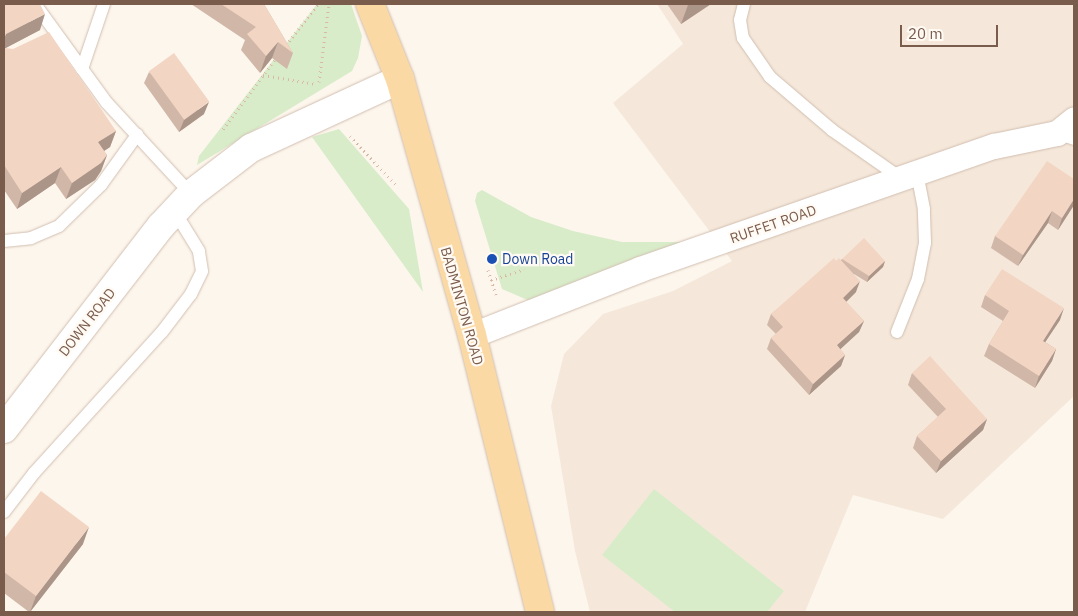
<!DOCTYPE html>
<html>
<head>
<meta charset="utf-8">
<style>
	body { margin:0 }
	#map { position:relative; width:1078px; height:616px; overflow:hidden; background:#fdf6ec; font-family:"IBM Plex Sans",sans-serif }
	div>[style] { position:absolute }
	.residential>* { inset:0; background:#f5e8da }
	.green>* { inset:0; background:#d8ecc9 }
	.path>* { height:3px; margin-top:-1.5px; transform-origin:0; background:repeating-linear-gradient(90deg,#d9b8a5 0 1px,transparent 0 5px) }
	.roads { filter:drop-shadow(0 0 1px #d1beb0) drop-shadow(0 0 1px #d1beb0) }
	.lane>* { height:12px; margin:-6px; padding:0 6px; transform-origin:6px; border-radius:6px; background:#fff }
	.street>* { height:25px; margin:-12.5px; padding:0 12.5px; transform-origin:12.5px; border-radius:12.5px; background:#fff }
	.secondary>* { height:28px; margin:-14px; padding:0 14px; transform-origin:14px; border-radius:14px; background:#fff }
	.primary>* { height:28px; margin:-14px; padding:0 14px; transform-origin:14px; border-radius:14px; background:#fbd9a5 }
	.wall>* { inset:0; background:#d1b7a8 }
	.shaded-wall>* { inset:0; background:#aa9588 }
	.building>* { inset:0; background:#f3d5c3; transform-origin:0 0 }
	.dots>* { width:14px; height:14px; translate:-50% -50%; box-sizing:border-box; border:2px solid #fffaf3; border-radius:50% }
	span { translate:-50% -50%; white-space:nowrap; text-align:center; line-height:1.15; -webkit-text-stroke:4.5px #fffaf3; paint-order:stroke }
	.street-label { font-size:14px; color:#7a5c4d }
	.transit-label { font-size:14px; color:#164399 }
	.left { translate:0 -50%; text-align:left }
	.frame { position:absolute; inset:0; border:5px solid #7a5c4d; pointer-events:none }
	.scale { position:absolute; left:900px; top:25px; width:98px; height:22px; box-sizing:border-box; border:2px solid #7a5c4d; border-top:0; padding-left:6px; font-size:15px; line-height:18px; white-space:nowrap; color:#7a5c4d; -webkit-text-stroke:4px #fffaf3; paint-order:stroke }
</style>
</head>
<body>
<div id="map">
	<div class="residential">
		<i style="clip-path:polygon(657px 4px,1074px 4px,1074px 396px,943px 519px,853px 495px,805px 612px,590px 612px,575px 551px,551px 406px,564px 354px,603px 314px,673px 291px,732px 261px,613px 103px,683px 44px)"></i>
	</div>
	<div class="green">
		<i style="clip-path:polygon(317px 4px,351px 4px,362px 36px,358px 58px,352px 71px,197px 165px,199px 156px)"></i>
		<i style="clip-path:polygon(339px 129px,409px 209px,423px 292px,312px 137px)"></i>
		<i style="clip-path:polygon(482px 190px,531px 217px,573px 231px,622px 242px,691px 242px,532px 302px,502px 289px,475px 201px,477px 193px)"></i>
		<i style="clip-path:polygon(654px 489px,784px 591px,767px 612px,675px 612px,602px 555px)"></i>
	</div>
	<div class="path">
		<i style="left:286px;top:45px;width:52px;rotate:-52deg"></i>
		<i style="left:263px;top:75px;width:54px;rotate:9.6deg"></i>
		<i style="left:319px;top:82px;width:79px;rotate:-82.7deg"></i>
		<i style="left:223px;top:129px;width:89px;rotate:-53.3deg"></i>
		<i style="left:350px;top:136px;width:69px;rotate:46.8deg"></i>
		<i style="left:488px;top:270px;width:26px;rotate:72deg"></i>
		<i style="left:491px;top:280px;width:35px;rotate:-18deg"></i>
	</div>
	<div class="roads">
		<div class="lane">
			<i style="left:35px;top:4px;width:122px;rotate:54deg"></i>
			<i style="left:107px;top:103px;width:124px;rotate:47.3deg"></i>
			<i style="left:744px;top:4px;width:16px;rotate:104deg"></i>
			<i style="left:740px;top:20px;width:18px;rotate:81deg"></i>
			<i style="left:743px;top:38px;width:47px;rotate:55.3deg"></i>
			<i style="left:770px;top:77px;width:82px;rotate:40.5deg"></i>
			<i style="left:832px;top:130px;width:85px;rotate:35deg"></i>
			<i style="left:82px;top:69px;width:69px;rotate:-71.3deg"></i>
			<i style="left:1057px;top:133px;width:18px;rotate:19deg"></i>
			<i style="left:4px;top:241px;width:27px;rotate:-6deg"></i>
			<i style="left:31px;top:238px;width:30px;rotate:-23deg"></i>
			<i style="left:59px;top:226px;width:59px;rotate:-44.3deg"></i>
			<i style="left:101px;top:185px;width:62px;rotate:-54.2deg"></i>
			<i style="left:897px;top:332px;width:57px;rotate:-68.4deg"></i>
			<i style="left:918px;top:279px;width:37px;rotate:-79deg"></i>
			<i style="left:925px;top:243px;width:34px;rotate:-92deg"></i>
			<i style="left:924px;top:209px;width:36px;rotate:-101deg"></i>
			<i style="left:4px;top:512px;width:49px;rotate:-52.4deg"></i>
			<i style="left:34px;top:473px;width:190px;rotate:-47.8deg"></i>
			<i style="left:162px;top:332px;width:48px;rotate:-52.7deg"></i>
			<i style="left:191px;top:294px;width:25px;rotate:-64deg"></i>
			<i style="left:202px;top:271px;width:20px;rotate:-99deg"></i>
			<i style="left:199px;top:251px;width:46px;rotate:-121.6deg"></i>
		</div>
		<div class="street">
			<i style="left:472px;top:335px;width:180px;rotate:-21.4deg"></i>
			<i style="left:640px;top:269px;width:375px;rotate:-19.2deg"></i>
			<i style="left:994px;top:146px;width:64px;rotate:-11.7deg"></i>
			<i style="left:1057px;top:133px;width:22px;rotate:-39deg"></i>
		</div>
		<div class="secondary">
			<i style="left:4px;top:429px;width:257px;rotate:-52.3deg"></i>
			<i style="left:161px;top:226px;width:44px;rotate:-46.8deg"></i>
			<i style="left:191px;top:194px;width:76px;rotate:-37.5deg"></i>
			<i style="left:251px;top:148px;width:164px;rotate:-24.8deg"></i>
		</div>
		<div class="primary">
			<i style="left:370px;top:4px;width:81px;rotate:68.2deg"></i>
			<i style="left:400px;top:79px;width:266px;rotate:74.3deg"></i>
			<i style="left:472px;top:335px;width:285px;rotate:76.2deg"></i>
		</div>
	</div>
	<div class="wall">
		<i style="clip-path:polygon(4px 4px,40px 30px,5px 48px,116px 131px,110px 147px,104px 151px,107px 155px,101px 171px,95px 180px,66px 199px,55px 183px,17px 209px,4px 190px)"></i>
		<i style="clip-path:polygon(191px 4px,264px 4px,293px 53px,287px 69px,272px 58px,260px 73px,241px 50px,245px 40px)"></i>
		<i style="clip-path:polygon(667px 4px,711px 4px,681px 24px)"></i>
		<i style="clip-path:polygon(149px 72px,204px 114px,179px 132px,144px 83px)"></i>
		<i style="clip-path:polygon(1074px 179px,1074px 205px,1058px 230px,1048px 223px,1018px 266px,991px 248px,995px 236px)"></i>
		<i style="clip-path:polygon(842px 259px,885px 261px,883px 267px,867px 282px,854px 274px,856px 292px,846px 302px,864px 321px,859px 332px,840px 349px,845px 355px,841px 366px,809px 395px,767px 349px,771px 338px,776px 334px,767px 325px,771px 314px,836px 261px,841px 260px)"></i>
		<i style="clip-path:polygon(985px 295px,1060px 320px,1045px 342px,1056px 349px,1052px 361px,1035px 388px,984px 356px,989px 344px,1003px 321px,981px 307px)"></i>
		<i style="clip-path:polygon(912px 373px,987px 419px,983px 430px,936px 473px,913px 448px,917px 436px,938px 417px,908px 385px)"></i>
		<i style="clip-path:polygon(4px 539px,83px 544px,30px 612px,29px 612px,4px 593px)"></i>
	</div>
	<div class="shaded-wall">
		<i style="clip-path:polygon(690px 4px,711px 4px,681px 24px,688px 5px)"></i>
		<i style="clip-path:polygon(45px 14px,40px 30px,4px 49px,4px 39px,6px 34px)"></i>
		<i style="clip-path:polygon(278px 42px,272px 58px,260px 73px,266px 56px)"></i>
		<i style="clip-path:polygon(209px 102px,204px 114px,179px 132px,184px 120px)"></i>
		<i style="clip-path:polygon(116px 131px,110px 147px,92px 159px,98px 142px)"></i>
		<i style="clip-path:polygon(107px 155px,101px 171px,95px 180px,66px 199px,72px 183px)"></i>
		<i style="clip-path:polygon(61px 167px,55px 183px,17px 209px,22px 193px)"></i>
		<i style="clip-path:polygon(1074px 199px,1074px 205px,1058px 230px,1062px 218px)"></i>
		<i style="clip-path:polygon(1052px 211px,1048px 223px,1018px 266px,1023px 255px)"></i>
		<i style="clip-path:polygon(885px 261px,883px 267px,867px 282px,869px 276px)"></i>
		<i style="clip-path:polygon(860px 281px,856px 292px,839px 309px,843px 298px)"></i>
		<i style="clip-path:polygon(1064px 308px,1060px 320px,1038px 353px,1043px 341px)"></i>
		<i style="clip-path:polygon(864px 321px,859px 332px,833px 356px,837px 345px)"></i>
		<i style="clip-path:polygon(1056px 349px,1052px 361px,1035px 388px,1039px 376px)"></i>
		<i style="clip-path:polygon(845px 355px,841px 366px,809px 395px,813px 384px)"></i>
		<i style="clip-path:polygon(987px 419px,983px 430px,936px 473px,941px 461px)"></i>
		<i style="clip-path:polygon(89px 527px,83px 544px,30px 612px,36px 596px)"></i>
	</div>
	<div class="building">
		<i style="clip-path:polygon(4px 4px,40px 4px,45px 14px,6px 34px,4px 39px)"></i>
		<i style="clip-path:polygon(221px 4px,264px 4px,293px 53px,278px 42px,266px 56px,247px 34px,256px 27px)"></i>
		<i style="clip-path:polygon(49px 32px,116px 131px,98px 142px,107px 155px,101px 163px,72px 183px,61px 167px,22px 193px,4px 165px,4px 45px,5px 48px,13px 49px)"></i>
		<i style="left:174px;top:53px;width:60px;height:31px;rotate:54deg"></i>
		<i style="clip-path:polygon(1047px 161px,1074px 179px,1074px 199px,1062px 218px,1052px 211px,1023px 255px,995px 236px)"></i>
		<i style="clip-path:polygon(864px 238px,885px 261px,869px 276px,842px 259px)"></i>
		<i style="clip-path:polygon(834px 258px,836px 261px,839px 258px,860px 281px,843px 298px,864px 321px,837px 345px,845px 355px,813px 384px,771px 338px,783px 327px,771px 314px)"></i>
		<i style="clip-path:polygon(1002px 269px,1064px 308px,1043px 341px,1056px 349px,1039px 376px,989px 344px,1009px 311px,985px 295px)"></i>
		<i style="clip-path:polygon(930px 356px,987px 419px,941px 461px,917px 436px,946px 409px,912px 373px)"></i>
		<i style="clip-path:polygon(41px 491px,89px 527px,36px 596px,4px 572px,4px 539px)"></i>
	</div>
	<div class="dots">
		<i style="left:492px;top:259px;background:#1a4fb4"></i>
	</div>
	<div class="street-label">
		<span style="left:773px;top:224px;rotate:-19deg">RUFFET ROAD</span>
		<span style="left:462px;top:306px;rotate:74deg">BADMINTON ROAD</span>
		<span style="left:87px;top:322px;rotate:-52deg">DOWN ROAD</span>
	</div>
	<div class="transit-label">
		<span class="left" style="left:502px;top:259px">Down Road</span>
	</div>
	<div class="frame"></div>
	<div class="scale">20 m</div>
</div>
</body>
</html>
